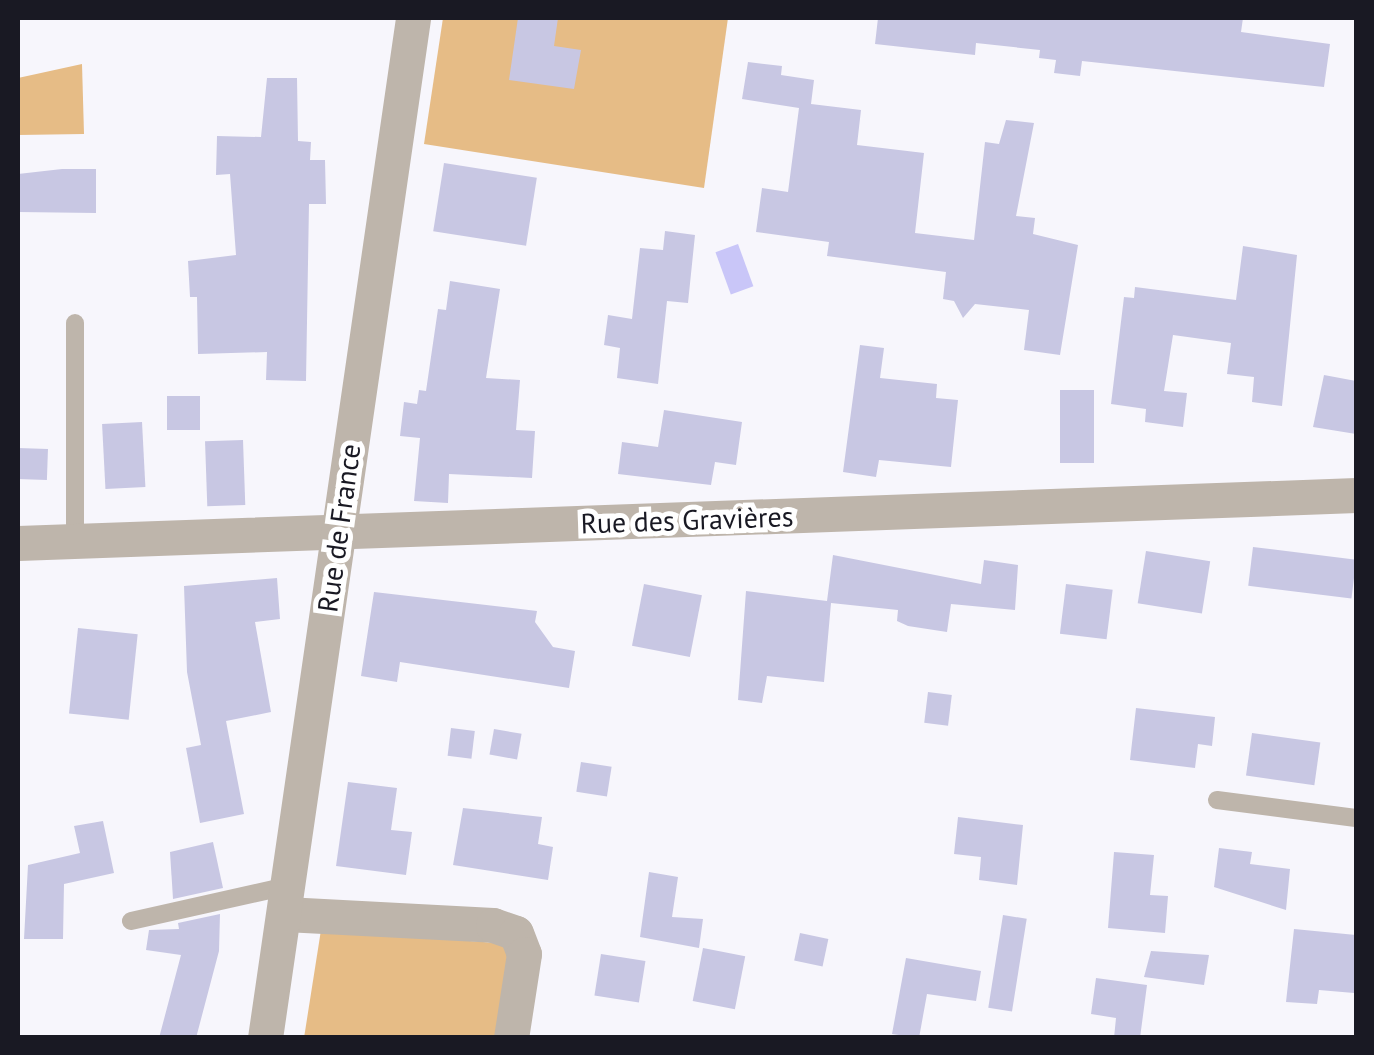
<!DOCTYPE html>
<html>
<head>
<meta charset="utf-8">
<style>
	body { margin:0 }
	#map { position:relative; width:1374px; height:1055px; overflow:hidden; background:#f7f6fc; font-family:"PT Sans",sans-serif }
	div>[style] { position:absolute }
	.green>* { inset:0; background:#e6bc86 }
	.water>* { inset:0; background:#c9c6f8; transform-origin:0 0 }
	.building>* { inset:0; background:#c8c7e3; transform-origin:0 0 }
	.service>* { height:18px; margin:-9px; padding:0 9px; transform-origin:9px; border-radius:9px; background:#beb5ab }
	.minor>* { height:35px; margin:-17.5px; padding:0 17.5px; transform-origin:17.5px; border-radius:17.5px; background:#beb5ab }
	span { translate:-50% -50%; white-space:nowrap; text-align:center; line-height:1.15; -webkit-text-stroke:10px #fff; paint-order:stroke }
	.street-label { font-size:28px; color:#191923 }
	.frame { position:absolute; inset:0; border:20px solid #191923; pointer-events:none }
</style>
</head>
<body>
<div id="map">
	<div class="green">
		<i style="clip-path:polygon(443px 18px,728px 18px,704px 188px,424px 144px)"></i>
		<i style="clip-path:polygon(82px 64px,84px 134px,18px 135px,18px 78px)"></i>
		<i style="clip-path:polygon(321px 930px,511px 944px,497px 1037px,304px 1038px)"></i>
	</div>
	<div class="water">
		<i style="left:738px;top:244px;width:45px;height:24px;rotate:70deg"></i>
	</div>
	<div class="building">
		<i style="clip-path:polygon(518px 18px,558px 18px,554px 46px,581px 50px,574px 89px,509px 80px)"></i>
		<i style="clip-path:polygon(878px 18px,1243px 18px,1241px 32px,1330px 44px,1324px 87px,1082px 61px,1080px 76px,1054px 73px,1056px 60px,1039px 58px,1040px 50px,976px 43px,975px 55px,875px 44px)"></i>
		<i style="clip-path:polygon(748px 62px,782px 66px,781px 75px,814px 80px,811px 104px,861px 110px,857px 145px,924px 153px,915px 233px,974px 240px,985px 142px,999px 144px,1006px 120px,1034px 123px,1016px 216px,1035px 218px,1033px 234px,1078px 245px,1060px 355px,1024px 350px,1029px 310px,975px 304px,963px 318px,954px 301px,943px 299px,946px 272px,827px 256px,829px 242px,756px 232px,762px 188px,788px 192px,799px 108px,742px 99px)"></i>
		<i style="clip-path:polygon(267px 78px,297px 78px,298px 141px,311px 142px,310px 160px,325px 160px,326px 204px,309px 204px,306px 381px,266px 380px,267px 352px,198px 354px,197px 297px,190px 297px,188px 261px,236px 255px,230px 174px,216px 175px,217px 136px,261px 137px)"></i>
		<i style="left:444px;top:163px;width:94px;height:69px;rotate:9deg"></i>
		<i style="clip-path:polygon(62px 169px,96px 169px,96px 213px,18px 212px,18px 174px)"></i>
		<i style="clip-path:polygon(665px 231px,695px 235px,688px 303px,667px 301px,658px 384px,617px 378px,620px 348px,604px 345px,608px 315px,632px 319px,640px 248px,663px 250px)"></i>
		<i style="clip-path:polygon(1243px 246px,1297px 255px,1282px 406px,1252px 402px,1254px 377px,1227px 374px,1231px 343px,1173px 335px,1164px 391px,1187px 393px,1183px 427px,1145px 422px,1146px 409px,1111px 404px,1124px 297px,1134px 298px,1135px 287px,1236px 300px)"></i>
		<i style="clip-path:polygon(450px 281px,500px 289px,486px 378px,520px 380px,516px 430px,535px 431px,532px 478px,449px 474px,448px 503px,414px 501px,420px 438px,400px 436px,404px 402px,417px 404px,419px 390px,426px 391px,438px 309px,446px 310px)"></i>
		<i style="clip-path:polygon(860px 345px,884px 348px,880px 378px,937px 384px,936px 398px,958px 400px,951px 467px,879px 460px,876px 477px,843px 472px)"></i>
		<i style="clip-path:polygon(1324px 375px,1356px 381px,1356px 434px,1313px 427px)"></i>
		<i style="left:1060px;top:390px;width:34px;height:73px"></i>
		<i style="left:200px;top:396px;width:34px;height:33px;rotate:90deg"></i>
		<i style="clip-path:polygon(664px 410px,742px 422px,736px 465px,715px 462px,711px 485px,618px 474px,622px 442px,658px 447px)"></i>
		<i style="left:142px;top:422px;width:65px;height:40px;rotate:87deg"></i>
		<i style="left:243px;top:440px;width:65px;height:38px;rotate:88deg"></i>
		<i style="left:18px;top:448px;width:30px;height:31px;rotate:2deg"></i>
		<i style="left:1253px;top:547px;width:104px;height:39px;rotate:7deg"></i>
		<i style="left:1146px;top:551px;width:65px;height:53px;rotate:9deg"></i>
		<i style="clip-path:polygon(833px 555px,981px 584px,984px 560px,1018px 565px,1015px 610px,951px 604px,947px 632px,908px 626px,897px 621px,898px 610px,831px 603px,824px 682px,767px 676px,762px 703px,738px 700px,746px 591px,827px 601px)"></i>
		<i style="clip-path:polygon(277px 578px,280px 619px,255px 622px,271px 712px,226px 721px,244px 814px,200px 823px,186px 748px,201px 745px,187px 672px,184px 586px)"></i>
		<i style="left:644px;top:584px;width:59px;height:63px;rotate:11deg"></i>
		<i style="left:1066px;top:584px;width:47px;height:50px;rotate:7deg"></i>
		<i style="clip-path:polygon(374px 592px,537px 611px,535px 622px,553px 647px,575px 651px,569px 688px,400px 662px,397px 682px,361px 676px)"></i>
		<i style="left:78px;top:628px;width:60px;height:86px;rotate:6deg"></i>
		<i style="left:928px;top:692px;width:24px;height:31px;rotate:7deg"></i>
		<i style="clip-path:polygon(1136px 708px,1215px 717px,1212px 746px,1198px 744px,1195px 768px,1130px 760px)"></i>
		<i style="left:451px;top:728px;width:24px;height:28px;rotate:7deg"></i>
		<i style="left:494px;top:729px;width:28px;height:26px;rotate:10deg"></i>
		<i style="left:1252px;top:733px;width:69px;height:43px;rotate:8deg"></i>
		<i style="left:581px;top:762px;width:31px;height:30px;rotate:9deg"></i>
		<i style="clip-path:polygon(348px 782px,397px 788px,391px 830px,412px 832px,406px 875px,336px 866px)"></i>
		<i style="clip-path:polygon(463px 808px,542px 817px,538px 844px,553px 847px,548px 880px,453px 865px)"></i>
		<i style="clip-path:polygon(958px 817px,1023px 825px,1017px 885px,979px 880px,981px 857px,954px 854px)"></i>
		<i style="clip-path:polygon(103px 821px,114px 873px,64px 884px,63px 939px,24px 939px,28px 865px,80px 853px,74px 826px)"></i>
		<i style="clip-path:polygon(213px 842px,223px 888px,173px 899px,170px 852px)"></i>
		<i style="clip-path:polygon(1219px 848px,1252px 852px,1250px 864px,1290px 869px,1286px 910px,1214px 887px)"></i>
		<i style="clip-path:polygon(1114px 852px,1154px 855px,1150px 895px,1168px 896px,1165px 933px,1108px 928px)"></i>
		<i style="clip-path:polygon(649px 872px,678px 877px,672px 917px,703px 919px,699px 948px,640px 937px)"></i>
		<i style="clip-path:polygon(220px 914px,219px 951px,196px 1038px,159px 1038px,181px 955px,146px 950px,149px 930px,179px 929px,178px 923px)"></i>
		<i style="left:1003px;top:915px;width:24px;height:94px;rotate:9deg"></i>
		<i style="clip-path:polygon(1294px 929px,1356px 935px,1354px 993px,1319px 990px,1317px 1004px,1286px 1002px)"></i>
		<i style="left:800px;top:933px;width:29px;height:28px;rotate:12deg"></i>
		<i style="left:703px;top:948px;width:43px;height:54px;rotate:11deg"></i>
		<i style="clip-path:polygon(1151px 951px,1209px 955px,1204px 985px,1144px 977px)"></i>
		<i style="left:601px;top:954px;width:45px;height:42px;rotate:9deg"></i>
		<i style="clip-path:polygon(906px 958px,981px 971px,976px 1001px,927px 994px,919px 1038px,892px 1034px)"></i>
		<i style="clip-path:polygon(1096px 978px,1147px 985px,1140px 1038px,1114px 1038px,1116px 1018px,1091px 1014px)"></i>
	</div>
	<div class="service">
		<i style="left:75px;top:323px;width:217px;rotate:90deg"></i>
		<i style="left:1217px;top:800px;width:140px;rotate:7.4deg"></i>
		<i style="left:131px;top:921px;width:161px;rotate:-12.6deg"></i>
	</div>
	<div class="minor">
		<i style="left:18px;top:543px;width:1339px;rotate:-2.05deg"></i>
		<i style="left:285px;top:914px;width:208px;rotate:3deg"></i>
		<i style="left:493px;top:925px;width:24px;rotate:19deg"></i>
		<i style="left:516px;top:933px;width:22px;rotate:69deg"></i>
		<i style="left:524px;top:954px;width:85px;rotate:98.8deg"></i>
		<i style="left:265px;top:1038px;width:1031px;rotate:-81.74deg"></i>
	</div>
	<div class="street-label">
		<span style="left:687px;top:520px;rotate:-2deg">Rue des Gravières</span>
		<span style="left:339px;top:528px;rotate:-82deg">Rue de France</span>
	</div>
	<div class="frame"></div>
</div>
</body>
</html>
